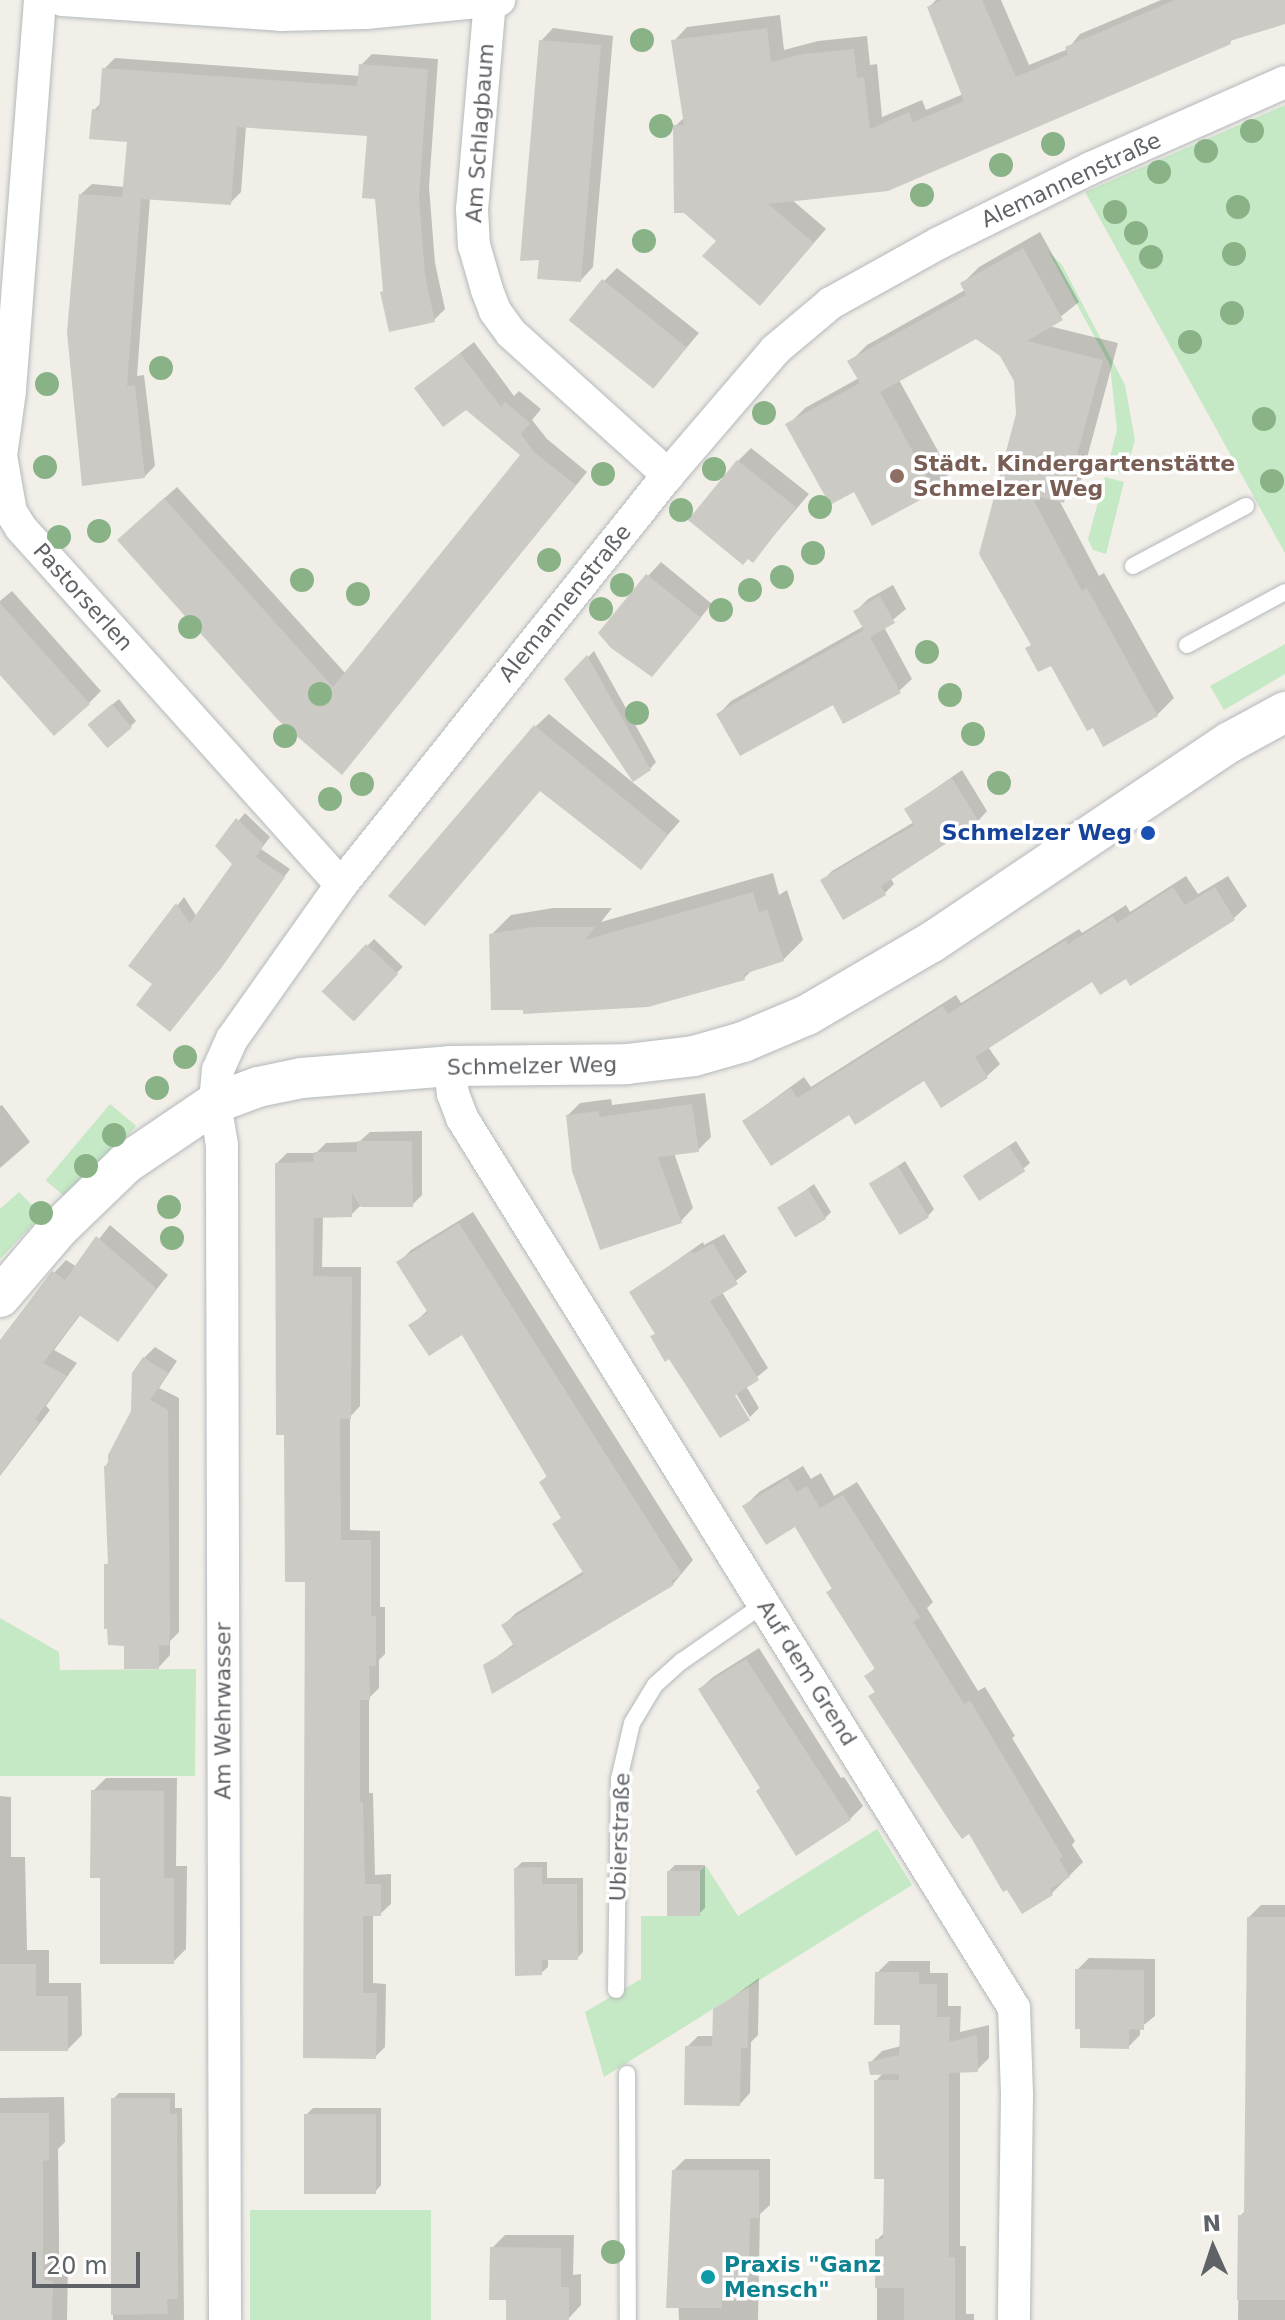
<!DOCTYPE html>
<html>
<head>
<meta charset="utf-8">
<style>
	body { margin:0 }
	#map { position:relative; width:1285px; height:2320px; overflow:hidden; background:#f1efe8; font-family:"DejaVu Sans",sans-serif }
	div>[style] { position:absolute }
	.green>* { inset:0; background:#c5e8c5; transform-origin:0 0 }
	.shadow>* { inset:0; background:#0003; transform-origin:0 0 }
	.building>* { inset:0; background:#cccac5; transform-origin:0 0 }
	.roads { filter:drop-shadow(0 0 2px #b5b8bc) drop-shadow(0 0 2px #b5b8bc) }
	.service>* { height:16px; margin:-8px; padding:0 8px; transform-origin:8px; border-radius:8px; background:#fff }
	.minor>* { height:32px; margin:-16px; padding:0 16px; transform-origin:16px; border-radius:16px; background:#fff }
	.tertiary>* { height:40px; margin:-20px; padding:0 20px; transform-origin:20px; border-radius:20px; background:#fff }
	.trees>* { width:24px; height:24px; margin:-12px; border-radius:50%; background:#89b387 }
	.dots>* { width:22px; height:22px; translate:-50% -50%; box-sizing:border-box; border:4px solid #fff; border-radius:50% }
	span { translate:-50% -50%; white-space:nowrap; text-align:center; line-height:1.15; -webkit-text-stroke:7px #fff; paint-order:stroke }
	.street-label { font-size:22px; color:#5f6368 }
	.education-label { font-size:22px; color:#785e54; font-weight:700 }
	.left { translate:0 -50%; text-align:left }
	.transit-label { font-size:22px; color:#164399; font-weight:700 }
	.right { translate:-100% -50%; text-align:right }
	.culture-label { font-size:22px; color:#0d838f; font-weight:700 }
	.north { position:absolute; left:1173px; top:2208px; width:80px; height:80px; -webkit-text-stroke:6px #fff; paint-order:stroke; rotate:357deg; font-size:22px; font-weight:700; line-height:32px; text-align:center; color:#5f6368 }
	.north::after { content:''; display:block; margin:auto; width:28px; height:36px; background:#5f6368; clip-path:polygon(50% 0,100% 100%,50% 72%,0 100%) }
	.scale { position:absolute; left:32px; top:2252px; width:108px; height:36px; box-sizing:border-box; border:4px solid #5f6368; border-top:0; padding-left:10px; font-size:24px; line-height:28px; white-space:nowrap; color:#5f6368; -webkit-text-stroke:6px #fff; paint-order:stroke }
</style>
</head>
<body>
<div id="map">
	<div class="green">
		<i style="clip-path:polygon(1285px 105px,1285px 553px,1085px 192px)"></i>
		<i style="clip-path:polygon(1048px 251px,1062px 265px,1125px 385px,1135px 440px,1125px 474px,1107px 469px,1117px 430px,1110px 365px)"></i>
		<i style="clip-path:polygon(1105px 477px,1124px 482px,1106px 554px,1093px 550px,1088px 539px)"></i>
		<i style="clip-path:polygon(1285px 644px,1285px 674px,1224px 710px,1210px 686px)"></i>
		<i style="left:110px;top:1104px;width:34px;height:100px;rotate:40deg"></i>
		<i style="clip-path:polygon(19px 1192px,42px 1215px,0 1259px,0 1209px)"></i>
		<i style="clip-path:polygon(0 1618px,59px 1652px,60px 1670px,196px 1669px,195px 1776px,0 1776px)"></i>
		<i style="clip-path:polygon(877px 1829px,912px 1885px,604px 2077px,585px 2012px,641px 1979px,641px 1916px,700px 1916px,700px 1871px,706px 1866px,738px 1916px)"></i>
		<i style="left:250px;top:2210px;width:181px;height:110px"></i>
	</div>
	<div class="shadow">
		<i style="clip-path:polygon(936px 0,1001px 0,1029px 65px,1068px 49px,1080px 34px,1161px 0,1285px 0,1285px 22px,1235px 37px,1230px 42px,791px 199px,826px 229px,773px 290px,718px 241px,675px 126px,685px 117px,674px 41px,687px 27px,780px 15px,784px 50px,818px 41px,867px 36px,870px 65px,877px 64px,882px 117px,922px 100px,926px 110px,963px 94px,929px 7px)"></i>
		<i style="clip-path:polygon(553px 28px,613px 36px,593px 267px,581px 280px,541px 41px)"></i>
		<i style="clip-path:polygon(372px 54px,438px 59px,429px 187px,435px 263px,445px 309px,434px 320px,385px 290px,369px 134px,246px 126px,241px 192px,230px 203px,150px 198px,137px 376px,144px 375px,155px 466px,144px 477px,81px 194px,92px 184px,125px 187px,129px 140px,94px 110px,102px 102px,104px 69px,115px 58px,360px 76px,361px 65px)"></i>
		<i style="clip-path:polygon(1040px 232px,1079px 302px,1049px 326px,1118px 343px,1080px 484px,1063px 501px,1059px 500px,1099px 576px,1104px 573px,1174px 698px,1157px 715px,1094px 726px,1052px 663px,1032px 644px,1016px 381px,1002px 354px,976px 336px,899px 380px,950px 473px,933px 490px,854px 489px,788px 425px,805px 408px,859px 378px,850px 362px,867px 345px,965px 290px,962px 284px,979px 267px)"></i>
		<i style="clip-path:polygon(617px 268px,699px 333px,654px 386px,604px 281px)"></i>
		<i style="clip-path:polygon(474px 342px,514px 396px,519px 391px,541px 409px,532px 420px,547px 439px,587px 472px,342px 773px,132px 527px,177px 487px,346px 674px,523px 455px,466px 408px,416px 388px)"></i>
		<i style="clip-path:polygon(751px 448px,809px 494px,753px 560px,738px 461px)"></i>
		<i style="clip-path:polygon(661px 562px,712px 604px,652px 675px,648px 576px)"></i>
		<i style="clip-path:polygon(893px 585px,906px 609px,884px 627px,912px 679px,899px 691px,833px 703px,719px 714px,731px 701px,864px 626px,856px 611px,868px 599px)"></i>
		<i style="clip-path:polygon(12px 591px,101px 691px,89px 703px,0 671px,0 601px)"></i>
		<i style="clip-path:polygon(594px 651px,656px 762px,650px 769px,567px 679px)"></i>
		<i style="clip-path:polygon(119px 699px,136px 721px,130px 727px,96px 718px)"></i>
		<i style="clip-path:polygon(549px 714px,680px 821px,640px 867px,541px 790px,535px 727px)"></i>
		<i style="clip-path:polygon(962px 770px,987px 811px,978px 821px,890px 877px,894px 884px,885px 893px,823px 880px,832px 871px,914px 822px,906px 809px)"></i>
		<i style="clip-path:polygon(245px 813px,270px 837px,261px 849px,290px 869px,177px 1023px,154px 984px,131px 966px,184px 897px,197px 917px,234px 864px,217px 846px)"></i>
		<i style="clip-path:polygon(773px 873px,779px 895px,787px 890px,803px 940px,783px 960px,753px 969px,744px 978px,491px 935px,511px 915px,553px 908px,612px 908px,601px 922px)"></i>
		<i style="clip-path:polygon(1186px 876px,1198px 894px,1228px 876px,1247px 906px,1234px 918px,1130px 983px,1126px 976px,1093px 980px,988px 1047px,1000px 1064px,987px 1076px,941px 1105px,924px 1078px,849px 1112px,744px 1121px,804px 1077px,811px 1087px,956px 995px,961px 1003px,1079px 929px,1082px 933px,1126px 905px,1130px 912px)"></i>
		<i style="left:374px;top:939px;width:40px;height:72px;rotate:44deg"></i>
		<i style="clip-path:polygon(705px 1093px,711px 1137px,698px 1150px,674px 1153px,693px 1208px,681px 1221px,568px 1115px,580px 1103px,611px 1099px,612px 1105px)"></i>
		<i style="clip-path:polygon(2px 1105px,30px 1142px,0 1168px,0 1106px)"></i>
		<i style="clip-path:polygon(422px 1131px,422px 1195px,412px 1205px,361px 1205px,351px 1215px,323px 1215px,322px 1267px,361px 1267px,360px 1406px,350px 1417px,350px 1530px,380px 1531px,380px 1607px,385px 1607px,385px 1654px,379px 1660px,379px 1688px,369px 1698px,369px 1793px,373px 1793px,375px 1875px,391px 1874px,391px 1904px,380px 1914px,373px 1914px,373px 1983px,386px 1984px,385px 2047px,375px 2057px,305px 2056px,307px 1580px,286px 1433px,277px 1163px,287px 1153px,316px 1153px,326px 1143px,359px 1142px,370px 1132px)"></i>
		<i style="clip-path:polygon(1016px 1141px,1030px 1163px,1023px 1169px,964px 1175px)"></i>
		<i style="clip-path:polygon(905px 1161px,934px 1209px,928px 1216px,872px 1184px)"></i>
		<i style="clip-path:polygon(814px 1184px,831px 1212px,825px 1218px,779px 1209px)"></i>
		<i style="clip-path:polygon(473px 1212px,693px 1560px,673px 1584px,485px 1666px,515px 1643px,504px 1625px,516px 1613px,584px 1571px,563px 1516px,541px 1482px,548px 1475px,463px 1332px,411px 1326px,428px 1310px,398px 1263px,411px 1250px)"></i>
		<i style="clip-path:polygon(110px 1225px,168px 1275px,117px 1339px,81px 1314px,54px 1350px,77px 1363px,46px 1406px,50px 1410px,0 1476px,0 1353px,54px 1273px,66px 1260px,77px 1267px)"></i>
		<i style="clip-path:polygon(724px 1234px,747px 1272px,722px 1292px,768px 1368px,746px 1386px,759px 1408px,750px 1417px,731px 1385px,670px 1356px,652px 1337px,656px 1333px,632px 1292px,703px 1242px,704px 1245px)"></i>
		<i style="clip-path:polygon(155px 1347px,177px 1361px,159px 1388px,179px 1398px,179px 1632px,170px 1641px,170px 1655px,159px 1667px,126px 1644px,106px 1565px,110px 1561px,106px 1466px,133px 1412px,144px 1358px)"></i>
		<i style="clip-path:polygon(803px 1466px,811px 1479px,821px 1473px,834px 1496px,857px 1482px,933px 1602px,927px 1608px,978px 1691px,985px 1687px,1015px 1736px,1012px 1738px,1075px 1841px,1072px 1845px,1083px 1862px,1052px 1893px,1007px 1887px,867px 1676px,876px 1667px,828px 1592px,833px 1587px,795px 1525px,745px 1506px,759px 1492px)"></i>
		<i style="clip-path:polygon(759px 1648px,841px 1778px,844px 1777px,863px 1806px,850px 1819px,762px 1787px,700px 1689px,713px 1677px)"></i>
		<i style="clip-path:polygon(106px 1778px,177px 1778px,176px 1866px,187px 1866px,186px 1949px,173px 1962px,103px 1876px,93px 1791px)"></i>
		<i style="clip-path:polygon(0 1796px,11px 1797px,11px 1857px,25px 1857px,27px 1950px,49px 1950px,49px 1983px,81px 1983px,82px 2035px,68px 2049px,0 2049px)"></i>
		<i style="clip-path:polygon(522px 1862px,547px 1862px,547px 1878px,583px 1878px,583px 1952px,577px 1958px,548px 1958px,548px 1967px,541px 1973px,516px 1868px)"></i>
		<i style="clip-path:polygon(675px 1865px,705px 1865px,705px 1908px,699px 1914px,669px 1871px)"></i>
		<i style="clip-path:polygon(1261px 1905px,1285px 1905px,1285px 2320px,1238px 2320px,1240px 2216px,1246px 2210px,1249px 1917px)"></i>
		<i style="clip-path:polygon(1089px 1958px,1155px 1959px,1155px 2016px,1140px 2028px,1140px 2035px,1128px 2047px,1077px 1970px)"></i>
		<i style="clip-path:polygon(889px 1961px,930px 1961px,930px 1973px,948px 1973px,948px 2006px,961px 2006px,960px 2032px,989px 2025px,989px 2058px,977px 2070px,960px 2070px,960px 2246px,966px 2246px,966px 2314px,974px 2314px,974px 2320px,877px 2320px,877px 2240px,885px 2232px,886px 2177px,876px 2081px,883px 2073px,870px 2063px,882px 2051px,901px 2046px,902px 2023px,877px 1973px)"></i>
		<i style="clip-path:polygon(759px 1978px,758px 2035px,751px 2042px,750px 2093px,740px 2104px,687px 2047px,698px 2036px,714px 2036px,715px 2010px)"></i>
		<i style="clip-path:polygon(119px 2093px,175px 2093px,175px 2108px,182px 2108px,184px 2320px,113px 2320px,113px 2099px)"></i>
		<i style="clip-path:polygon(64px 2097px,65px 2142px,58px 2149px,59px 2234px,59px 2265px,68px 2265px,67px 2320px,0 2320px,0 2098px)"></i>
		<i style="clip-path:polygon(313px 2108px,381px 2108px,381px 2185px,375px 2192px,306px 2115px)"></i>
		<i style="clip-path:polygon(685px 2159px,770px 2159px,770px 2205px,760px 2214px,758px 2320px,679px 2320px,673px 2171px)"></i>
		<i style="clip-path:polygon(505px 2235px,574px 2235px,573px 2275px,581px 2274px,581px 2305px,568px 2319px,508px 2320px,508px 2298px,492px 2248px)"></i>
	</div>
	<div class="building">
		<i style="clip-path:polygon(942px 0,982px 0,1016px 77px,1068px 55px,1065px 47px,1175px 0,1285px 0,1285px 24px,1230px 41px,1231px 44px,888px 191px,768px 204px,814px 243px,760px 306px,702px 256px,716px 241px,684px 213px,674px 213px,673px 125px,684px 125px,671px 40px,767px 28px,771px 62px,803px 54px,854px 49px,857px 78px,864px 77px,870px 129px,909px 112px,913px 122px,964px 101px,927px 7px)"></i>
		<i style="clip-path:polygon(539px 40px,601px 45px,581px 282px,537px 279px,539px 260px,520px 261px)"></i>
		<i style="clip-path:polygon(359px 64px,428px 69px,419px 199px,425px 275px,435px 322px,389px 332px,380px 292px,383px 291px,375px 199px,362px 198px,367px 136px,237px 127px,231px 205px,141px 199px,127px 386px,135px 385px,145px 478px,82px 486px,67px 332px,79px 194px,122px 197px,127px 142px,89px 139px,92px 109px,99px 110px,102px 68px,357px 86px)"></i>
		<i style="clip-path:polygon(1023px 248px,1063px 320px,1027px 341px,1103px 360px,1064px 503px,1031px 495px,1082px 591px,1087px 588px,1158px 716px,1103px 747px,1093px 728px,1087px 731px,1051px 666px,1038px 672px,1025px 648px,1031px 645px,979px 554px,1016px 414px,1014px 381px,1000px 356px,976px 339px,880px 392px,935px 492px,872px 526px,854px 492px,830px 505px,785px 424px,860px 383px,847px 361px,966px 295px,960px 283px)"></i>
		<i style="left:602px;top:279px;width:109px;height:53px;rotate:39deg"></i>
		<i style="clip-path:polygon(460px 353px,501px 407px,505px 402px,530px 423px,521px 434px,534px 452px,576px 485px,342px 775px,278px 720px,117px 540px,164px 498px,333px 687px,520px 455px,466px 410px,443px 427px,414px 388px)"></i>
		<i style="clip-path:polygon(737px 460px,796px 507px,753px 563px,748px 559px,743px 565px,688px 520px)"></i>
		<i style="clip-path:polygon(646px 574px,701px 618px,652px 677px,611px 648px,598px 633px)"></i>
		<i style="clip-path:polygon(880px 596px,895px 623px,870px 637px,901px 693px,843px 724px,833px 705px,740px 756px,716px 714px,864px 630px,853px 611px)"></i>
		<i style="clip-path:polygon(0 603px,90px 704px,54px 736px,0 675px)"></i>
		<i style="clip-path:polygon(587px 655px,651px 770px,633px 782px,564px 679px)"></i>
		<i style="left:112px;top:704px;width:31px;height:32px;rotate:50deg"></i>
		<i style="clip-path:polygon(534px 725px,668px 835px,641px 870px,540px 791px,425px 926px,388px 896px)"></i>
		<i style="clip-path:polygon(952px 778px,979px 822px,881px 886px,886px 895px,843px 920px,820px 880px,914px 825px,904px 809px)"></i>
		<i style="clip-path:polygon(236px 818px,264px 845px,256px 857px,285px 877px,222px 967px,170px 1032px,136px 1005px,152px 984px,128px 966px,176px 903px,190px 923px,232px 864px,215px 846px)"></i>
		<i style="clip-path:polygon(1173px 887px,1185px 905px,1215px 887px,1235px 920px,1130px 986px,1126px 979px,1100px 995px,1092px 982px,975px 1057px,988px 1078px,941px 1108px,924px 1081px,855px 1125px,849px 1115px,771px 1166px,742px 1121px,791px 1088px,797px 1098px,943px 1006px,948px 1014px,1066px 940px,1068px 944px,1113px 916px,1117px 923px)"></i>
		<i style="clip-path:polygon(753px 892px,759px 913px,767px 909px,784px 961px,744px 974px,745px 980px,648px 1007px,523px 1014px,523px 1010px,491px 1010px,489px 934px,532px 927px,595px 927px,585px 940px)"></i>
		<i style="left:366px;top:944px;width:44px;height:65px;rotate:43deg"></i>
		<i style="clip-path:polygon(692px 1104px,699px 1152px,658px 1157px,682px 1223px,600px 1250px,572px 1171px,566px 1115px,599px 1111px,599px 1117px)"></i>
		<i style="clip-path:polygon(357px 1141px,412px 1141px,413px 1207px,361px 1207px,352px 1193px,352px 1217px,314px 1218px,313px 1276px,352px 1277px,351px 1419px,340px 1419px,341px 1540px,371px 1540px,371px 1616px,376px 1616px,376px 1666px,369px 1666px,370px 1700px,360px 1700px,360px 1802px,363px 1802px,365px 1884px,381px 1884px,381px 1916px,363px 1916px,363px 1993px,377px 1993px,376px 2059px,303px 2058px,305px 1582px,285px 1582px,284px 1435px,276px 1435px,275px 1163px,313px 1162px,314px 1152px,357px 1152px)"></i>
		<i style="left:1009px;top:1146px;width:30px;height:55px;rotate:57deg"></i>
		<i style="left:898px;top:1166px;width:60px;height:34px;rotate:59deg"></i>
		<i style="left:808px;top:1189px;width:35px;height:36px;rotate:59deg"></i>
		<i style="clip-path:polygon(459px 1223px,682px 1574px,671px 1581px,674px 1585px,492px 1694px,483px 1665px,514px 1646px,501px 1625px,584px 1574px,552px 1524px,561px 1518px,539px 1482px,547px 1477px,462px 1335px,429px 1356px,408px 1325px,428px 1313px,396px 1262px)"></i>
		<i style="clip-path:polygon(96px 1236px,157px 1289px,118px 1342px,79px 1315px,43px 1363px,67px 1376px,35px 1419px,39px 1423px,0 1475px,0 1340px,52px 1271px,65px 1280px)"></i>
		<i style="clip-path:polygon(713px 1243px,738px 1284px,710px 1301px,759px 1380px,735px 1395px,750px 1420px,720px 1438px,669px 1359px,665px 1362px,650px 1336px,655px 1334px,629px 1292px,692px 1251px,693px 1254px)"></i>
		<i style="clip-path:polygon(143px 1357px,168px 1373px,150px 1400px,168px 1410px,170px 1629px,169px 1645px,159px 1646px,159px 1669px,124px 1669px,124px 1646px,108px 1645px,107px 1629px,104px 1629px,104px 1564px,108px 1564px,104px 1466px,108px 1465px,108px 1455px,131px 1411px,132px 1373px)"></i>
		<i style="clip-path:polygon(788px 1478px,797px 1492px,807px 1486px,820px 1508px,843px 1495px,920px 1617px,913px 1622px,964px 1704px,970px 1700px,1063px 1857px,1059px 1859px,1070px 1877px,1050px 1889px,1053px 1895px,1022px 1914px,1007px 1890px,1003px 1892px,969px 1834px,962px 1839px,954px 1828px,868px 1696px,875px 1692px,864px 1676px,875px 1669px,826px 1592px,832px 1589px,795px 1527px,766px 1545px,742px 1506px)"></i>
		<i style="clip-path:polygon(746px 1659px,851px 1820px,796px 1856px,756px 1791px,760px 1788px,698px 1689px)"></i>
		<i style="clip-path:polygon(91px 1790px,164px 1791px,164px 1878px,174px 1878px,174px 1964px,100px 1964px,100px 1878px,90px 1878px)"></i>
		<i style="clip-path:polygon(542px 1867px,542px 1884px,577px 1884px,578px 1960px,542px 1960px,542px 1975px,515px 1976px,514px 1868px)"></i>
		<i style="left:667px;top:1871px;width:33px;height:45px"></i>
		<i style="clip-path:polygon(1247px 1917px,1285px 1917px,1285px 2300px,1237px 2300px,1238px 2215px,1244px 2215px)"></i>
		<i style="clip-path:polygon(0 1964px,36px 1964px,36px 1996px,68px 1996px,68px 2051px,0 2051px)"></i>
		<i style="clip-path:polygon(1075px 1969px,1144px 1970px,1144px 2030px,1129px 2029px,1129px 2049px,1080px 2048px,1080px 2029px,1075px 2029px)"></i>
		<i style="clip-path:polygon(875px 1972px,919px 1972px,919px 1984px,937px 1984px,937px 2017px,950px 2017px,949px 2042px,977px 2035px,978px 2072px,949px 2073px,949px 2257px,955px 2257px,955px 2320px,904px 2320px,904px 2288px,875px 2288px,875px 2239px,883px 2239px,884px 2179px,874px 2179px,874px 2080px,899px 2080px,899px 2074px,870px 2075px,868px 2062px,899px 2055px,900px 2025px,874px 2025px)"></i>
		<i style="clip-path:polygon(749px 1987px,748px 2048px,741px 2048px,740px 2106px,684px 2105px,685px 2046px,712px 2046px,713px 2009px)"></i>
		<i style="clip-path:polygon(111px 2098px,170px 2098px,170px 2114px,177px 2114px,178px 2299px,167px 2299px,168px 2314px,111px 2315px)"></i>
		<i style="clip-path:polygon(0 2113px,49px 2113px,49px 2160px,43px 2161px,43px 2252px,44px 2280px,53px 2281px,52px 2320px,0 2320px)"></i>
		<i style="left:304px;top:2114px;width:72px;height:80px"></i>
		<i style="clip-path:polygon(672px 2170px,759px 2170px,759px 2218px,750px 2218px,748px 2300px,722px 2300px,722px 2308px,666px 2308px)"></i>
		<i style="clip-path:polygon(490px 2247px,561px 2248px,561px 2287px,569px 2287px,569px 2320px,506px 2320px,506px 2300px,489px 2300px)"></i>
	</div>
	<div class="roads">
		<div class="service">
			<i style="left:1133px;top:566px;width:128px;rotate:-28deg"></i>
			<i style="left:1187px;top:645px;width:111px;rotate:-28.4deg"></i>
			<i style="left:616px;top:1990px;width:211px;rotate:-89.2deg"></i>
			<i style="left:619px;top:1779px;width:57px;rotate:-76.9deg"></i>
			<i style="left:632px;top:1723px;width:44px;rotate:-58.8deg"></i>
			<i style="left:655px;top:1685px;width:36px;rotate:-42deg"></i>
			<i style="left:682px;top:1661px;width:100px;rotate:-34.8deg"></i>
			<i style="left:627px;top:2074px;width:246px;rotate:89.8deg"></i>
		</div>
		<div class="minor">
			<i style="left:40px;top:0;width:392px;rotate:94.4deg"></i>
			<i style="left:10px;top:391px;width:66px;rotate:97.9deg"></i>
			<i style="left:1px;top:456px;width:57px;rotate:79.9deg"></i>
			<i style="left:11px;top:512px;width:19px;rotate:58deg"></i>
			<i style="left:21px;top:528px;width:479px;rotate:48.1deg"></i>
			<i style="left:62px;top:0;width:219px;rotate:3.9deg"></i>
			<i style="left:280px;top:15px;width:86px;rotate:-1.3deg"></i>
			<i style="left:366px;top:13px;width:134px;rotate:-5.6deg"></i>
			<i style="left:490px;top:0;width:210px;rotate:94.9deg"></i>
			<i style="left:472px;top:209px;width:36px;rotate:87deg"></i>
			<i style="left:474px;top:245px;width:47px;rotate:73.9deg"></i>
			<i style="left:487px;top:290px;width:22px;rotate:69deg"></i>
			<i style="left:495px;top:311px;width:27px;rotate:54deg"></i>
			<i style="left:511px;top:333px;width:212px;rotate:42.1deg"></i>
			<i style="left:450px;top:1066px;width:28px;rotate:84deg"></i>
			<i style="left:453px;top:1094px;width:26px;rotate:69deg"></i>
			<i style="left:462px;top:1118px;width:1047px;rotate:58.19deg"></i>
			<i style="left:1014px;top:2008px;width:86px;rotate:88deg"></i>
			<i style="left:1017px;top:2094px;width:226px;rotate:90.8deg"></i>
			<i style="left:225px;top:2320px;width:1175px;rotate:-90.15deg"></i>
			<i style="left:222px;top:1145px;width:43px;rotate:-99.5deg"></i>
			<i style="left:215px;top:1103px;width:33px;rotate:-85deg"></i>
			<i style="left:218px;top:1070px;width:34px;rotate:-66deg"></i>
			<i style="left:232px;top:1039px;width:189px;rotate:-54.7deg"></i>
			<i style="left:341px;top:885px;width:524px;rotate:-51.43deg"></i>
			<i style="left:668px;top:475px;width:165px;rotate:-49.4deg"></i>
			<i style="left:775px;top:350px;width:73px;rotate:-40deg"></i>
			<i style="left:831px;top:303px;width:124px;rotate:-29.1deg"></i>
			<i style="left:939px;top:243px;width:169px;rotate:-26.3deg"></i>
			<i style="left:1091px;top:168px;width:212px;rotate:-23.9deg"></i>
		</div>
		<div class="tertiary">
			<i style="left:0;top:1297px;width:89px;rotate:-49.5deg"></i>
			<i style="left:58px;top:1229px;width:93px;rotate:-44.1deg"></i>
			<i style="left:125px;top:1164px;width:109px;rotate:-34.1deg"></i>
			<i style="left:215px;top:1103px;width:46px;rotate:-20.4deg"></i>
			<i style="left:258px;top:1087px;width:45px;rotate:-11.6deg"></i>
			<i style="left:302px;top:1078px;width:148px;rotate:-4.6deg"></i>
			<i style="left:450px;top:1066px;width:177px;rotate:-0.6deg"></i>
			<i style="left:627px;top:1064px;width:67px;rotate:-6.8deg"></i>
			<i style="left:694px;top:1056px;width:51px;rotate:-15.9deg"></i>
			<i style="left:743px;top:1042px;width:69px;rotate:-22.9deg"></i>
			<i style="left:807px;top:1015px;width:145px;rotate:-30.3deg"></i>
			<i style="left:932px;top:942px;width:359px;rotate:-33.9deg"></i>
			<i style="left:1230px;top:742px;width:63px;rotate:-28.6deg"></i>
		</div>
	</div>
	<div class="trees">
		<i style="left:642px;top:40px"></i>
		<i style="left:661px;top:126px"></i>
		<i style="left:1252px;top:131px"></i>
		<i style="left:1053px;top:144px"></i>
		<i style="left:1206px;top:151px"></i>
		<i style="left:1001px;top:165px"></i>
		<i style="left:1159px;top:172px"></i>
		<i style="left:922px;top:195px"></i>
		<i style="left:1238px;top:207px"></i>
		<i style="left:1115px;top:212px"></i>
		<i style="left:1136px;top:233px"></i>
		<i style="left:644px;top:241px"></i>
		<i style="left:1234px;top:254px"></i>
		<i style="left:1151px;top:257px"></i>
		<i style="left:1232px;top:313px"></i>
		<i style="left:1190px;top:342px"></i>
		<i style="left:161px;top:368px"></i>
		<i style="left:47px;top:384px"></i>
		<i style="left:764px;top:413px"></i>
		<i style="left:1264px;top:419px"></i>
		<i style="left:45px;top:467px"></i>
		<i style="left:714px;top:469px"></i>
		<i style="left:603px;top:474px"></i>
		<i style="left:1272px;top:481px"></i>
		<i style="left:820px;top:507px"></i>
		<i style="left:681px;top:510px"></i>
		<i style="left:99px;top:531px"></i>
		<i style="left:59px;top:537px"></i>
		<i style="left:813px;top:553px"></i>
		<i style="left:549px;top:560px"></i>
		<i style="left:782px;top:577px"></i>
		<i style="left:302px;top:580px"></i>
		<i style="left:622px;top:585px"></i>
		<i style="left:750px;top:590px"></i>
		<i style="left:358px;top:594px"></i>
		<i style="left:601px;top:609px"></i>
		<i style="left:721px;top:610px"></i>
		<i style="left:190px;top:627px"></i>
		<i style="left:927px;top:652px"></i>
		<i style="left:320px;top:694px"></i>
		<i style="left:950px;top:695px"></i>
		<i style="left:637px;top:713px"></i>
		<i style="left:973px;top:734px"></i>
		<i style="left:285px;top:736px"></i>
		<i style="left:999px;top:783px"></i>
		<i style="left:362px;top:784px"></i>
		<i style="left:330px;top:799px"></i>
		<i style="left:185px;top:1057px"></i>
		<i style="left:157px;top:1088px"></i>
		<i style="left:114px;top:1135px"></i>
		<i style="left:86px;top:1166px"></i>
		<i style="left:169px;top:1207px"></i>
		<i style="left:41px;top:1213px"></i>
		<i style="left:172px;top:1238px"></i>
		<i style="left:613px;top:2252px"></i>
	</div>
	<div class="dots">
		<i style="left:897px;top:476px;background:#8d6e63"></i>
		<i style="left:1148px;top:833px;background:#1a4fb4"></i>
		<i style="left:708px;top:2277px;background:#0f9aa8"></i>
	</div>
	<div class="street-label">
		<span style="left:480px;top:133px;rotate:-86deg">Am Schlagbaum</span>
		<span style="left:1071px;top:180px;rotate:-25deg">Alemannenstraße</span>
		<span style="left:83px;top:597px;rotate:48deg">Pastorserlen</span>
		<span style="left:565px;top:603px;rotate:-51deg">Alemannenstraße</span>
		<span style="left:532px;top:1066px;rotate:-1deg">Schmelzer Weg</span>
		<span style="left:807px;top:1673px;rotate:58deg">Auf dem Grend</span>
		<span style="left:223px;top:1711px;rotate:-90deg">Am Wehrwasser</span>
		<span style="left:620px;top:1837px;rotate:-88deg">Ubierstraße</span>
	</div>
	<div class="education-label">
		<span class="left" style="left:913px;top:476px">Städt. Kindergartenstätte<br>Schmelzer Weg</span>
	</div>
	<div class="transit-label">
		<span class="right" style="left:1132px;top:833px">Schmelzer Weg</span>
	</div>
	<div class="culture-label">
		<span class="left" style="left:724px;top:2277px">Praxis "Ganz<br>Mensch"</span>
	</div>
	<div class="north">N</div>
	<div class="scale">20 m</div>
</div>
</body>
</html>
